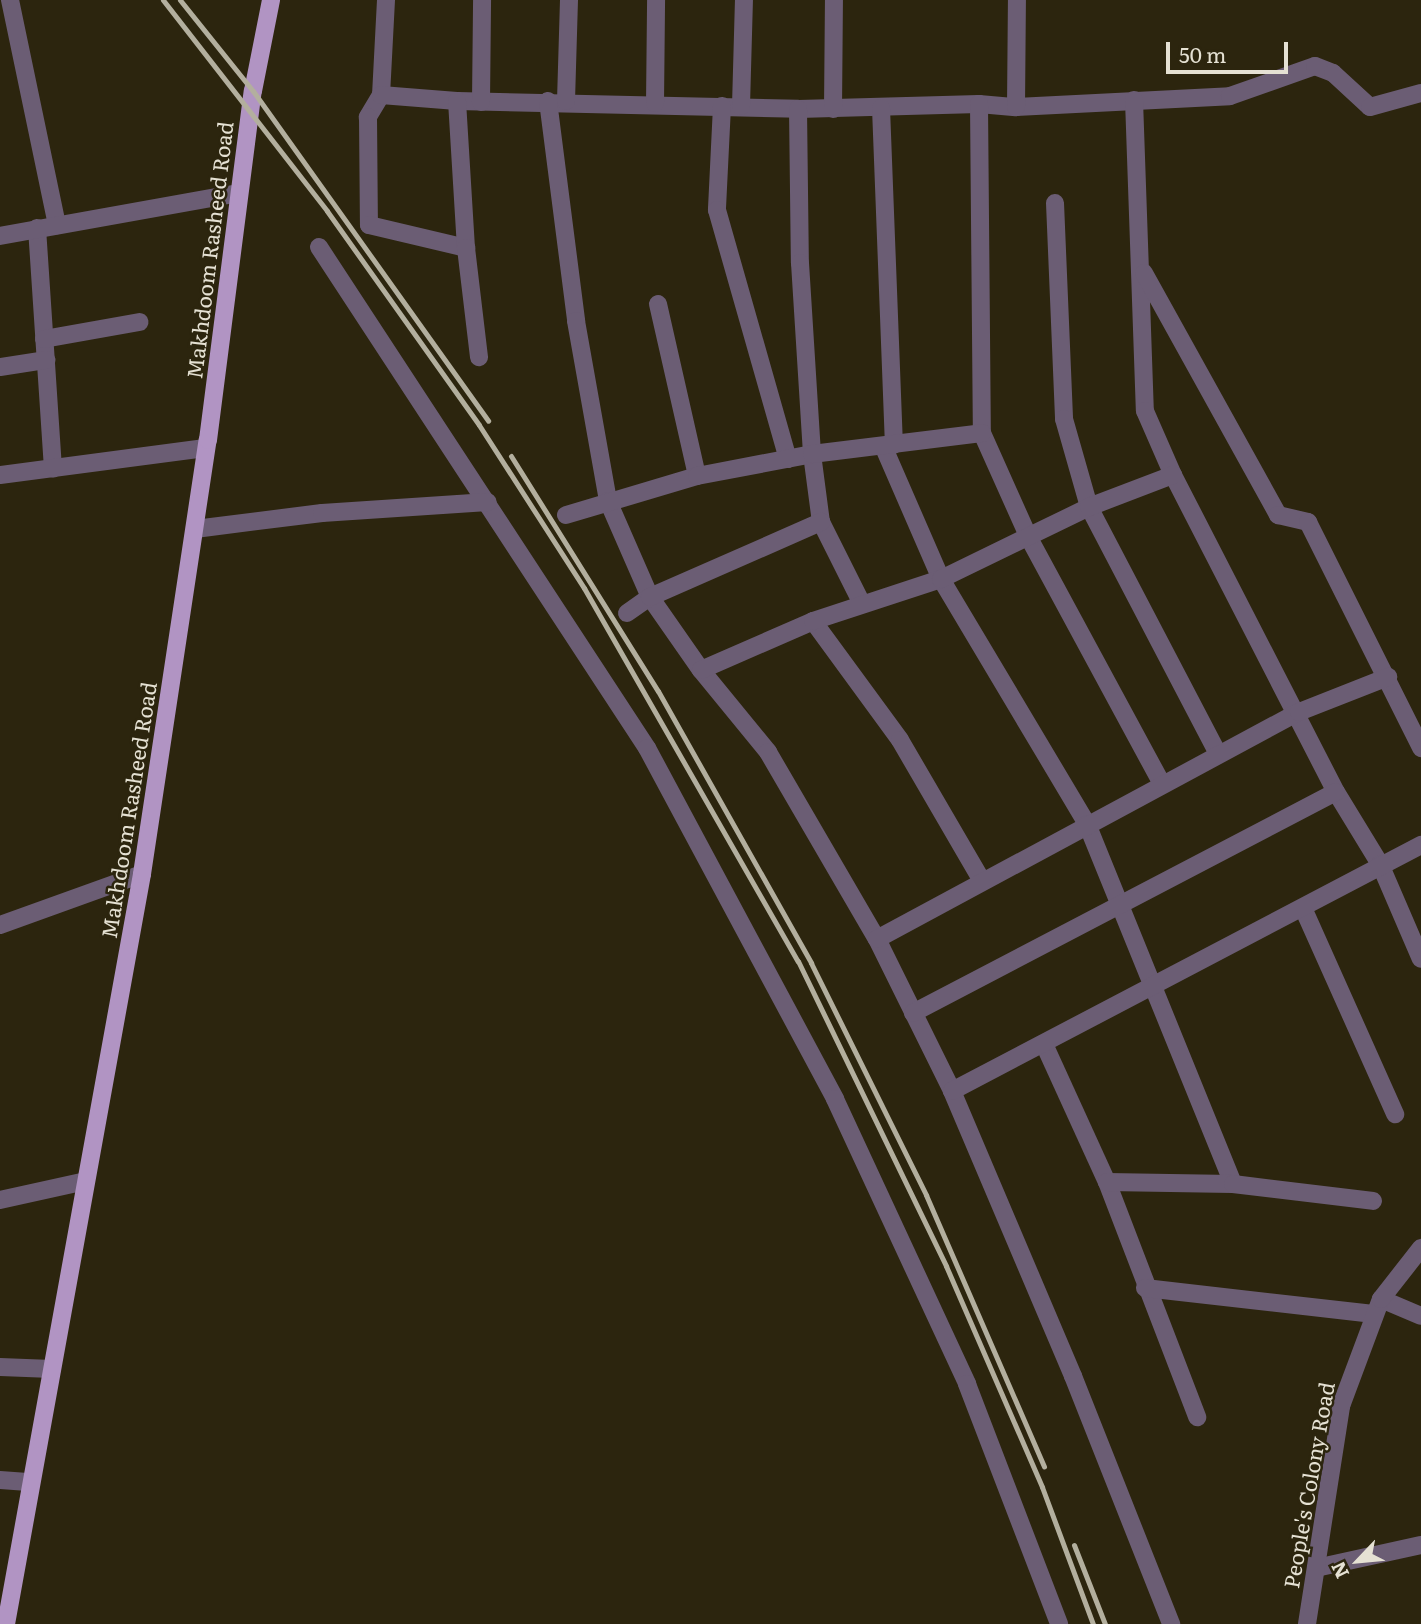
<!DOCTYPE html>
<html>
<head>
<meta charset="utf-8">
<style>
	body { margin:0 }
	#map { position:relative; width:1421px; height:1624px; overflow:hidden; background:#2c250e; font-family:Literata,serif }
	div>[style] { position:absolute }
	.minor>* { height:18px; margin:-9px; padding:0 9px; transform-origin:9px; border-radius:9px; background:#6b5d74 }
	.major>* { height:18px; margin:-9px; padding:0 9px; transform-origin:9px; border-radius:9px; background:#b194c3 }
	.rail>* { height:5px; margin:-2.5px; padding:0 2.5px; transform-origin:2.5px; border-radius:2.5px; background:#b3af9e }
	span { translate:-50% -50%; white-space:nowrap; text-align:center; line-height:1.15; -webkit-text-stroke:5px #2c250e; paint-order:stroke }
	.street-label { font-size:21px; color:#e5e1d3 }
	.north { position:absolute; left:1323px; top:1526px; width:70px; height:70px; -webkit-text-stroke:5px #2c250e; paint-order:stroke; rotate:244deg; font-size:19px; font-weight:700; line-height:28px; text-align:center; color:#e5e1d3 }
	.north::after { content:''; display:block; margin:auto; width:24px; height:32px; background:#e5e1d3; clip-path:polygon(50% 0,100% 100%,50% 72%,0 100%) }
	.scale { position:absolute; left:1166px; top:42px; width:122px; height:32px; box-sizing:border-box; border:4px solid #e5e1d3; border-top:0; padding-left:9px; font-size:21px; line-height:24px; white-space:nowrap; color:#e5e1d3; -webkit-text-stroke:5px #2c250e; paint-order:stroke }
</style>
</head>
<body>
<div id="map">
	<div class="minor">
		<i style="left:10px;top:0;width:230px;rotate:78.2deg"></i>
		<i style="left:386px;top:0;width:95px;rotate:93deg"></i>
		<i style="left:381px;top:95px;width:26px;rotate:121deg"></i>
		<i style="left:368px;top:117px;width:108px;rotate:89.5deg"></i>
		<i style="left:369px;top:225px;width:100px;rotate:13.3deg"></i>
		<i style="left:381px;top:95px;width:76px;rotate:4.5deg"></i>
		<i style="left:457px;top:101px;width:341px;rotate:1.3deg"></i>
		<i style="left:798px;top:109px;width:181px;rotate:-1.6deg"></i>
		<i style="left:979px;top:104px;width:37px;rotate:5deg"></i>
		<i style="left:1016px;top:107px;width:214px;rotate:-2.9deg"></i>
		<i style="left:1230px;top:96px;width:90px;rotate:-19.4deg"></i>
		<i style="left:1315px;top:66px;width:19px;rotate:21deg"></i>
		<i style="left:1333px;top:73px;width:50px;rotate:42.6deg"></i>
		<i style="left:1370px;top:107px;width:53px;rotate:-15.4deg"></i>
		<i style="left:1134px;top:100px;width:311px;rotate:88deg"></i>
		<i style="left:1145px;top:411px;width:70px;rotate:66.4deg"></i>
		<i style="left:1173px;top:475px;width:356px;rotate:62.8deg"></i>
		<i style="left:1336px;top:792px;width:84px;rotate:58.6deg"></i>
		<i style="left:1380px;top:864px;width:103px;rotate:66.7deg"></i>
		<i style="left:457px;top:101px;width:147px;rotate:86.5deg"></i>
		<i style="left:466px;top:248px;width:110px;rotate:83.2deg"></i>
		<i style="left:548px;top:101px;width:222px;rotate:82.7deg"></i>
		<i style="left:576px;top:321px;width:183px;rotate:79.9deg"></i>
		<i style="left:608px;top:501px;width:105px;rotate:66.4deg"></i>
		<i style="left:650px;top:597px;width:89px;rotate:55.1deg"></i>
		<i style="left:701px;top:670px;width:106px;rotate:50.7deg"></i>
		<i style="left:768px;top:752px;width:216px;rotate:59.8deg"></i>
		<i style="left:877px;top:939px;width:169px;rotate:63.7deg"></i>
		<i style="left:952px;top:1091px;width:310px;rotate:67deg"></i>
		<i style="left:1073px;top:1376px;width:267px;rotate:68.4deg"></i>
		<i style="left:566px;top:101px;width:101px;rotate:-88.3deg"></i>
		<i style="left:481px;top:102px;width:102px;rotate:-89.4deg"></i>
		<i style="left:655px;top:103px;width:103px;rotate:-89.4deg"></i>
		<i style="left:979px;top:104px;width:329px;rotate:89.5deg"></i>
		<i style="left:982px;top:433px;width:115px;rotate:65.9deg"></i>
		<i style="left:1029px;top:538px;width:280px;rotate:61.6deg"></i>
		<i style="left:722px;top:106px;width:104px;rotate:92.8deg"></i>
		<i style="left:717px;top:210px;width:259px;rotate:74.1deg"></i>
		<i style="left:741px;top:106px;width:106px;rotate:-88.4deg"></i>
		<i style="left:1016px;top:107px;width:107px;rotate:-89.5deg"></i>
		<i style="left:881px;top:108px;width:337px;rotate:87.8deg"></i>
		<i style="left:798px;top:109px;width:154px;rotate:89.3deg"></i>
		<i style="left:800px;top:263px;width:191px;rotate:86.4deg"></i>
		<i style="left:812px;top:454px;width:69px;rotate:82.5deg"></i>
		<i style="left:821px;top:522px;width:92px;rotate:63.4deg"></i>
		<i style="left:833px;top:109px;width:109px;rotate:-89.5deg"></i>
		<i style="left:1055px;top:203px;width:216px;rotate:87.6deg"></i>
		<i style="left:1064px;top:419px;width:91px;rotate:74.1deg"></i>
		<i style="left:1089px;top:507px;width:279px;rotate:62.4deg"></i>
		<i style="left:37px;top:228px;width:241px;rotate:86.2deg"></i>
		<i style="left:0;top:236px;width:242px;rotate:-10.2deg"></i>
		<i style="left:319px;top:247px;width:599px;rotate:56.79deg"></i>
		<i style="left:647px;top:748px;width:398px;rotate:61.8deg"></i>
		<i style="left:835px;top:1099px;width:314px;rotate:65.1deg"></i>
		<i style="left:967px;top:1384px;width:257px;rotate:69deg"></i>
		<i style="left:1144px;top:273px;width:277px;rotate:61deg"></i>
		<i style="left:1278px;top:515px;width:31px;rotate:13deg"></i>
		<i style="left:1308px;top:522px;width:253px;rotate:63.4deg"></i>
		<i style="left:658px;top:304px;width:176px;rotate:77.2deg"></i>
		<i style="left:44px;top:339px;width:97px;rotate:-10.1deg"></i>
		<i style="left:0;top:367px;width:47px;rotate:-8.7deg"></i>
		<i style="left:884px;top:448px;width:143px;rotate:66.5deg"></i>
		<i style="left:941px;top:579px;width:285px;rotate:59.2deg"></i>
		<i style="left:1087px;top:824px;width:388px;rotate:67.9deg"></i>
		<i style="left:0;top:475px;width:207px;rotate:-7.5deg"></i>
		<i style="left:566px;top:515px;width:137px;rotate:-16.6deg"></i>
		<i style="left:697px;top:476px;width:117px;rotate:-10.8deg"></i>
		<i style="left:812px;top:454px;width:171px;rotate:-7deg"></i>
		<i style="left:195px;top:529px;width:128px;rotate:-7.2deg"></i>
		<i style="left:322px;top:513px;width:166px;rotate:-3.8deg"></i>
		<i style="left:627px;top:613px;width:28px;rotate:-35deg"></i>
		<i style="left:650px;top:597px;width:187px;rotate:-23.7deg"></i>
		<i style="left:813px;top:621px;width:147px;rotate:53.8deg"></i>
		<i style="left:900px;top:740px;width:163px;rotate:59.8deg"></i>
		<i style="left:701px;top:670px;width:122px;rotate:-23.6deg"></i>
		<i style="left:813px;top:621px;width:135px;rotate:-18.2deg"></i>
		<i style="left:941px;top:579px;width:165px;rotate:-25.9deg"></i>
		<i style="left:1089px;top:507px;width:90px;rotate:-20.9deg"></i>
		<i style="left:1303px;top:908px;width:226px;rotate:65.9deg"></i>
		<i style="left:0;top:925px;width:151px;rotate:-19.8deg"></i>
		<i style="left:877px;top:939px;width:479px;rotate:-28.3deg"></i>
		<i style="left:1299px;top:712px;width:96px;rotate:-21.5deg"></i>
		<i style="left:913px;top:1013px;width:477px;rotate:-27.6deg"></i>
		<i style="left:1044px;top:1044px;width:152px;rotate:65.5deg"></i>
		<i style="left:1107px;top:1182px;width:252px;rotate:69deg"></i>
		<i style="left:952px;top:1091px;width:530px;rotate:-27.68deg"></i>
		<i style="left:1107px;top:1182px;width:126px;rotate:0.9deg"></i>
		<i style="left:1233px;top:1184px;width:141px;rotate:6.9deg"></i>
		<i style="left:0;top:1200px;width:88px;rotate:-12.5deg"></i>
		<i style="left:1145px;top:1288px;width:230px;rotate:6.5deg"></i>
		<i style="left:1381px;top:1299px;width:43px;rotate:23deg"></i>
		<i style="left:0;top:1367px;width:52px;rotate:2.2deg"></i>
		<i style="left:0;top:1480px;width:31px;rotate:4deg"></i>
		<i style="left:1316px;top:1568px;width:107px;rotate:-12.4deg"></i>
		<i style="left:1307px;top:1624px;width:221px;rotate:-81.1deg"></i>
		<i style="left:1341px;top:1406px;width:114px;rotate:-69.5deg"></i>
		<i style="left:1381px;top:1299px;width:65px;rotate:-51.9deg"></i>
	</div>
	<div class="major">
		<i style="left:6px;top:1624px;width:762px;rotate:-79.72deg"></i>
		<i style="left:142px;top:874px;width:439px;rotate:-81.4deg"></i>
		<i style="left:208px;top:440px;width:352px;rotate:-82.7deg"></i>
		<i style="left:253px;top:91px;width:93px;rotate:-78.8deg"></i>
	</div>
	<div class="rail">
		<i style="left:163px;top:0;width:267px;rotate:52.1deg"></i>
		<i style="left:327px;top:211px;width:262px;rotate:54.6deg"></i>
		<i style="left:479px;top:425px;width:194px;rotate:57.2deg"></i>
		<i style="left:584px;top:588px;width:430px;rotate:60.2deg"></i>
		<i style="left:798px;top:961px;width:339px;rotate:64.1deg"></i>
		<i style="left:946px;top:1266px;width:241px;rotate:66.5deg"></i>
		<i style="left:1042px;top:1487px;width:146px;rotate:69.6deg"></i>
		<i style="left:180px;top:0;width:117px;rotate:51.3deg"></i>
		<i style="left:253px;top:91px;width:405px;rotate:54.5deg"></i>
		<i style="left:511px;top:456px;width:277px;rotate:58deg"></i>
		<i style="left:658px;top:691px;width:312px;rotate:60.6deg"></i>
		<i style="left:811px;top:963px;width:259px;rotate:63.6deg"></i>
		<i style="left:926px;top:1195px;width:296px;rotate:66.5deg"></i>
		<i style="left:1074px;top:1545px;width:85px;rotate:68.6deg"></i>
	</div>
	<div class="street-label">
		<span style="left:209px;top:250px;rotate:-83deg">Makhdoom Rasheed Road</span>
		<span style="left:128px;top:810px;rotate:-81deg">Makhdoom Rasheed Road</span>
		<span style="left:1308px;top:1485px;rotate:-80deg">People's Colony Road</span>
	</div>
	<div class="north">N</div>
	<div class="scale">50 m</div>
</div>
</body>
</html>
